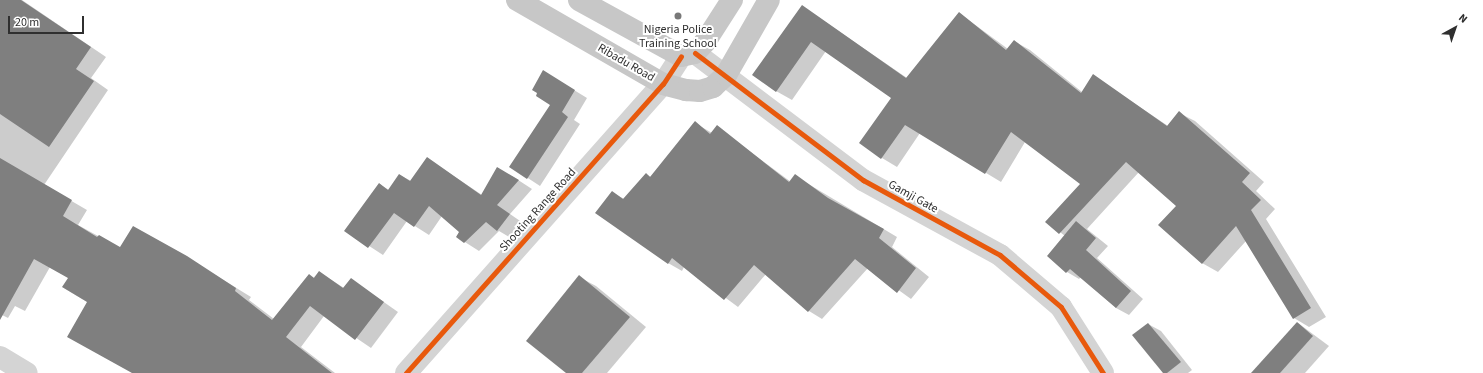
<!DOCTYPE html>
<html>
<head>
<meta charset="utf-8">
<style>
	body { margin:0 }
	#map { position:relative; width:1483px; height:373px; overflow:hidden; background:#fff; font-family:"Source Sans 3",sans-serif }
	div>[style] { position:absolute }
	.shadow>* { inset:0; background:#0003 }
	.building>* { inset:0; background:#7f7f7f }
	.minor>* { height:22px; margin:-11px; padding:0 11px; transform-origin:11px; border-radius:11px; background:#d4d4d4 }
	.primary>* { height:22px; margin:-11px; padding:0 11px; transform-origin:11px; border-radius:11px; background:#c7c7c7 }
	.cycleway>* { height:5px; margin:-2.5px; padding:0 2.5px; transform-origin:2.5px; border-radius:2.5px; background:#e8590c }
	.dots>* { width:11px; height:11px; translate:-50% -50%; box-sizing:border-box; border:2px solid #fff; border-radius:50% }
	span { translate:-50% -50%; white-space:nowrap; text-align:center; line-height:1.15; -webkit-text-stroke:4px #fff; paint-order:stroke }
	.poi-label { font-size:12px; color:#2f2f2f }
	.street-label { font-size:12px; color:#2f2f2f }
	.north { position:absolute; left:1435px; top:8px; width:40px; height:40px; -webkit-text-stroke:3px #fff; paint-order:stroke; rotate:40deg; font-size:11px; font-weight:700; line-height:16px; text-align:center; color:#2f2f2f }
	.north::after { content:''; display:block; margin:auto; width:14px; height:18px; background:#2f2f2f; clip-path:polygon(50% 0,100% 100%,50% 72%,0 100%) }
	.scale { position:absolute; left:8px; top:16px; width:76px; height:18px; box-sizing:border-box; border:2px solid #2f2f2f; border-top:0; padding-left:5px; font-size:12px; line-height:14px; white-space:nowrap; color:#2f2f2f; -webkit-text-stroke:3px #fff; paint-order:stroke }
</style>
</head>
<body>
<div id="map">
	<div class="shadow">
		<i style="clip-path:polygon(0 0,22px 0,106px 57px,91px 78px,108px 90px,44px 185px,87px 210px,78px 225px,120px 248px,186px 257px,251px 297px,249px 300px,274px 319px,319px 272px,344px 288px,351px 279px,398px 312px,371px 348px,324px 316px,301px 347px,335px 373px,134px 373px,88px 302px,69px 278px,50px 267px,25px 311px,15px 306px,8px 318px,0 314px)"></i>
		<i style="clip-path:polygon(802px 6px,907px 78px,959px 13px,1008px 49px,1014px 41px,1030px 50px,1082px 92px,1094px 76px,1168px 126px,1179px 113px,1195px 121px,1264px 182px,1256px 191px,1275px 209px,1266px 219px,1326px 317px,1309px 327px,1294px 318px,1246px 241px,1218px 272px,1202px 263px,1177px 206px,1139px 172px,1087px 229px,1108px 246px,1097px 258px,1143px 299px,1129px 315px,1116px 308px,1081px 277px,1079px 279px,1067px 272px,1065px 236px,1047px 222px,1081px 184px,1025px 142px,1001px 182px,920px 133px,897px 167px,882px 158px,893px 98px,826px 51px,792px 100px,776px 91px)"></i>
		<i style="clip-path:polygon(556px 79px,587px 98px,574px 120px,580px 124px,540px 186px,511px 167px,552px 105px)"></i>
		<i style="clip-path:polygon(695px 123px,712px 133px,717px 127px,791px 182px,795px 176px,897px 237px,892px 247px,929px 277px,911px 299px,868px 268px,822px 319px,809px 311px,766px 274px,738px 307px,684px 267px,682px 271px,668px 263px,612px 192px,624px 199px,646px 174px,651px 177px)"></i>
		<i style="clip-path:polygon(427px 158px,482px 195px,512px 176px,532px 189px,510px 214px,523px 223px,511px 238px,499px 231px,479px 251px,457px 237px,460px 232px,442px 216px,429px 235px,407px 221px,383px 255px,346px 231px,379px 184px,389px 190px,400px 175px,411px 181px)"></i>
		<i style="clip-path:polygon(579px 277px,596px 286px,646px 327px,607px 373px,567px 373px)"></i>
		<i style="clip-path:polygon(1298px 323px,1329px 346px,1305px 373px,1252px 373px)"></i>
		<i style="clip-path:polygon(1148px 324px,1161px 331px,1192px 370px,1188px 373px,1164px 373px)"></i>
	</div>
	<div class="building">
		<i style="clip-path:polygon(0 0,21px 0,91px 47px,76px 69px,94px 81px,49px 147px,0 114px)"></i>
		<i style="clip-path:polygon(802px 5px,906px 78px,959px 12px,1006px 50px,1014px 40px,1081px 93px,1093px 74px,1167px 126px,1179px 111px,1250px 173px,1242px 182px,1261px 200px,1251px 210px,1311px 308px,1293px 319px,1236px 226px,1202px 264px,1158px 225px,1176px 206px,1126px 162px,1059px 234px,1045px 222px,1080px 184px,1011px 132px,985px 174px,905px 125px,881px 159px,859px 143px,891px 98px,811px 42px,776px 92px,752px 75px)"></i>
		<i style="clip-path:polygon(543px 70px,575px 90px,562px 112px,568px 117px,527px 179px,509px 167px,550px 105px,536px 96px,537px 93px,532px 90px)"></i>
		<i style="clip-path:polygon(695px 121px,710px 134px,717px 125px,789px 182px,795px 174px,828px 198px,884px 229px,879px 238px,916px 268px,897px 293px,855px 259px,808px 312px,754px 265px,724px 300px,672px 258px,668px 264px,595px 213px,612px 191px,623px 199px,646px 173px,650px 177px)"></i>
		<i style="clip-path:polygon(427px 157px,481px 195px,497px 167px,519px 180px,497px 205px,510px 214px,497px 231px,486px 222px,464px 243px,456px 237px,459px 232px,429px 206px,414px 227px,394px 213px,368px 248px,344px 231px,379px 183px,388px 190px,399px 174px,410px 181px)"></i>
		<i style="clip-path:polygon(0 158px,72px 200px,63px 216px,97px 237px,99px 235px,120px 247px,133px 226px,187px 256px,236px 288px,235px 291px,272px 320px,309px 274px,314px 278px,319px 271px,343px 288px,351px 278px,384px 302px,355px 340px,310px 306px,286px 337px,332px 373px,132px 373px,67px 337px,87px 302px,62px 287px,68px 278px,34px 259px,0 320px)"></i>
		<i style="clip-path:polygon(1076px 221px,1096px 238px,1086px 250px,1131px 291px,1116px 308px,1070px 269px,1066px 273px,1047px 256px)"></i>
		<i style="clip-path:polygon(579px 275px,630px 317px,582px 373px,566px 373px,526px 341px)"></i>
		<i style="clip-path:polygon(1297px 322px,1313px 336px,1280px 373px,1251px 373px)"></i>
		<i style="clip-path:polygon(1148px 323px,1181px 362px,1167px 373px,1163px 373px,1132px 335px)"></i>
	</div>
	<div class="minor">
		<i style="left:695px;top:53px;width:211px;rotate:37.1deg"></i>
		<i style="left:863px;top:180px;width:156px;rotate:28.7deg"></i>
		<i style="left:1000px;top:255px;width:80px;rotate:40.4deg"></i>
		<i style="left:1061px;top:307px;width:78px;rotate:57.5deg"></i>
		<i style="left:0;top:357px;width:31px;rotate:31deg"></i>
		<i style="left:406px;top:373px;width:387px;rotate:-48.4deg"></i>
		<i style="left:663px;top:84px;width:33px;rotate:-57deg"></i>
	</div>
	<div class="primary">
		<i style="left:517px;top:0;width:168px;rotate:29.9deg"></i>
		<i style="left:663px;top:84px;width:24px;rotate:15deg"></i>
		<i style="left:686px;top:90px;width:14px;rotate:4deg"></i>
		<i style="left:700px;top:91px;width:14px;rotate:-17deg"></i>
		<i style="left:713px;top:87px;width:18px;rotate:-43deg"></i>
		<i style="left:726px;top:75px;width:86px;rotate:-60.2deg"></i>
		<i style="left:579px;top:0;width:116px;rotate:28.8deg"></i>
		<i style="left:681px;top:56px;width:14px;rotate:-12deg"></i>
		<i style="left:695px;top:53px;width:15px;rotate:-48deg"></i>
		<i style="left:705px;top:42px;width:50px;rotate:-57.3deg"></i>
	</div>
	<div class="cycleway">
		<i style="left:695px;top:53px;width:211px;rotate:37.1deg"></i>
		<i style="left:863px;top:180px;width:156px;rotate:28.7deg"></i>
		<i style="left:1000px;top:255px;width:80px;rotate:40.4deg"></i>
		<i style="left:1061px;top:307px;width:78px;rotate:57.5deg"></i>
		<i style="left:406px;top:373px;width:387px;rotate:-48.4deg"></i>
		<i style="left:663px;top:84px;width:33px;rotate:-57deg"></i>
	</div>
	<div class="dots">
		<i style="left:678px;top:16px;background:#787878"></i>
	</div>
	<div class="poi-label">
		<span style="left:678px;top:37px">Nigeria Police<br>Training School</span>
	</div>
	<div class="street-label">
		<span style="left:626px;top:63px;rotate:30deg">Ribadu Road</span>
		<span style="left:913px;top:197px;rotate:29deg">Gamji Gate</span>
		<span style="left:538px;top:210px;rotate:-48deg">Shooting Range Road</span>
	</div>
	<div class="north">N</div>
	<div class="scale">20 m</div>
</div>
</body>
</html>
